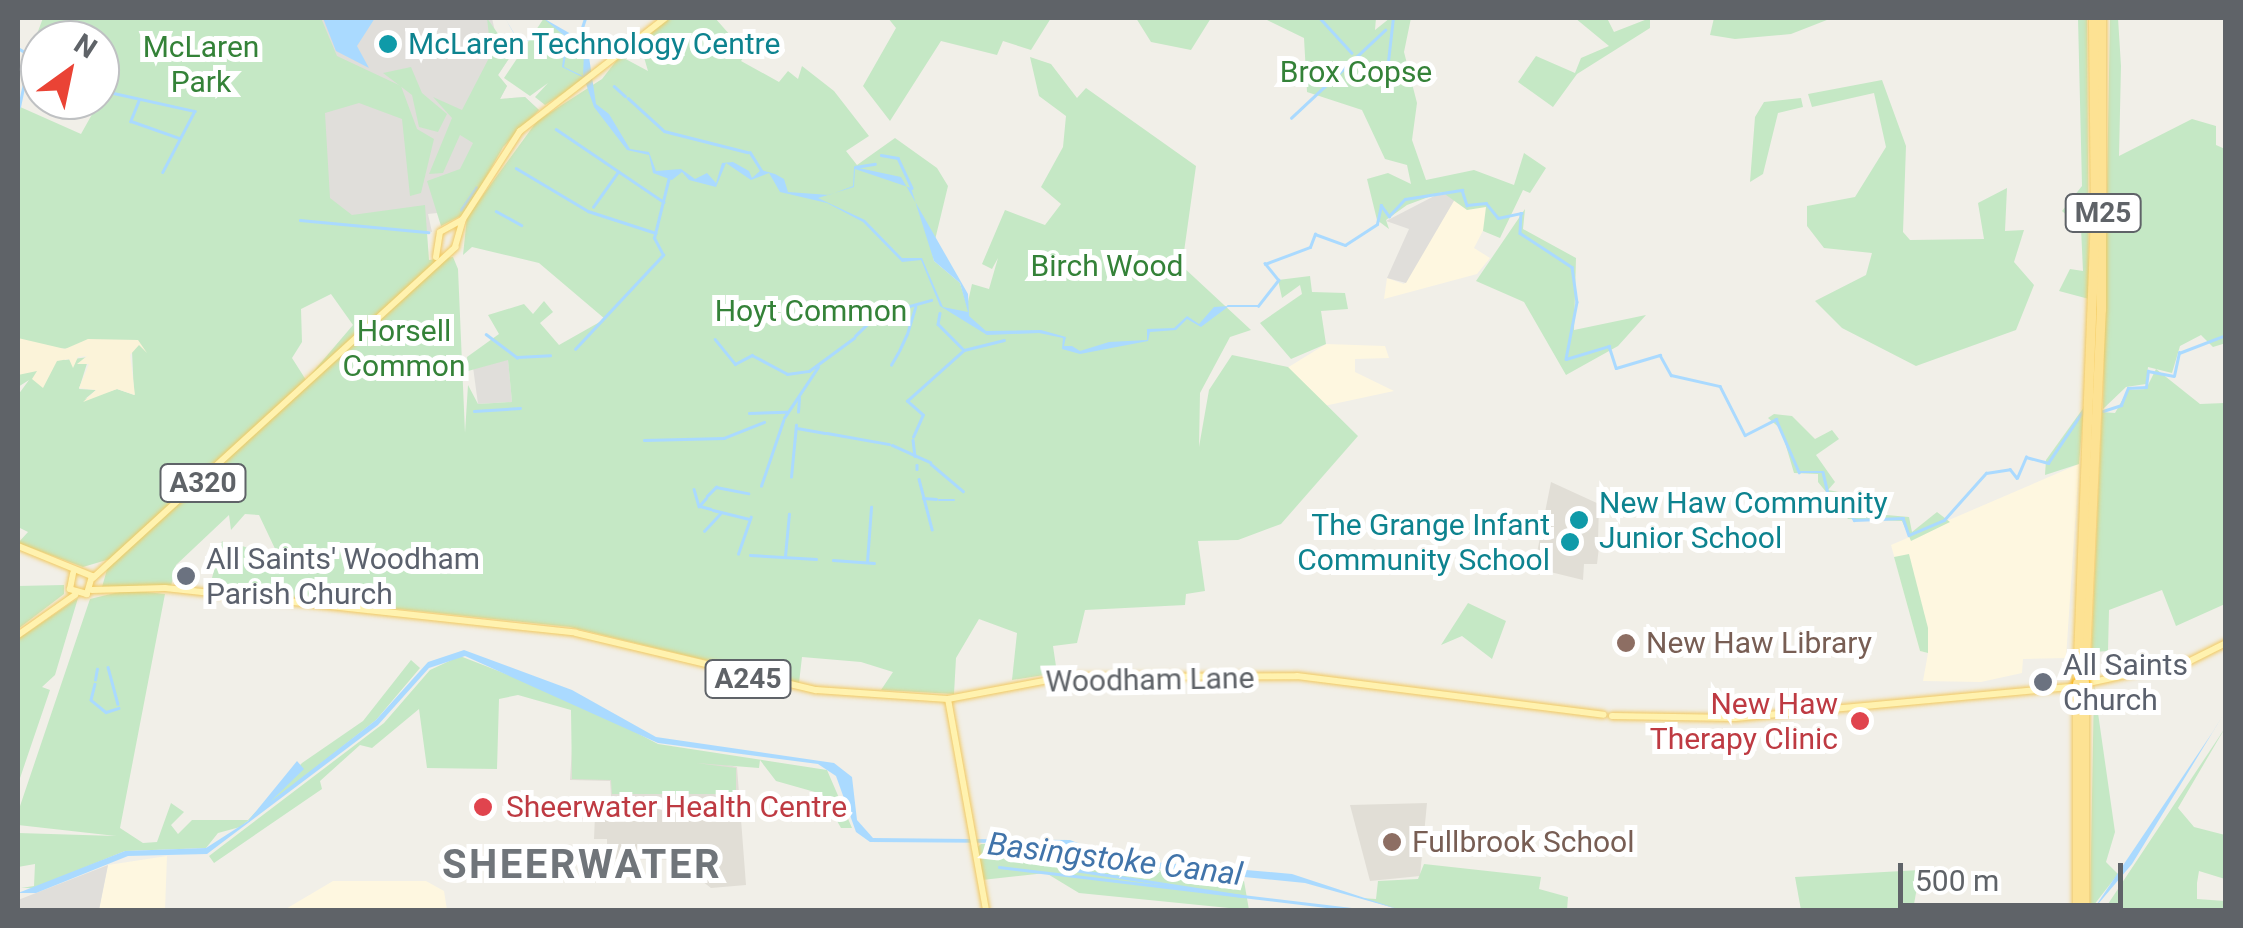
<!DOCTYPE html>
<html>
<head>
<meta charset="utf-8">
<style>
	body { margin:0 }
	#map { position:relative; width:2243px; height:928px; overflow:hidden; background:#f1efe8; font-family:Roboto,sans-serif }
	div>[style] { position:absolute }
	.commercial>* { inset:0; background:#fef7e0 }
	.industrial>* { inset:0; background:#e0deda }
	.education>* { inset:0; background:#e1ded6 }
	.green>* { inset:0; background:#c5e8c5 }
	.sand>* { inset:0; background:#fbf3d9 }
	.water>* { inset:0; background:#aadaff }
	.stream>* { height:2.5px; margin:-1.25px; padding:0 1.25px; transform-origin:1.25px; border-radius:1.25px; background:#aadaff }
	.roads { filter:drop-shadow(0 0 2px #f2c960) drop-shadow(0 0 2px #f2c960) }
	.major>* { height:6px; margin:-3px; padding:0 3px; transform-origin:3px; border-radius:3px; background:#fff2af }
	.highway>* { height:9px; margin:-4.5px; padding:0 4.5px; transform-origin:4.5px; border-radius:4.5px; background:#fde293 }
	.bridges { filter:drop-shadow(0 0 2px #f9ab00) drop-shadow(0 0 2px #f9ab00) }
	.highway-bridge>* { height:9px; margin:-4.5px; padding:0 4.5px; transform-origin:4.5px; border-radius:4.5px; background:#fde293 }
	.dots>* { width:28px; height:28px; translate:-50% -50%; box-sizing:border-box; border:5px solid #fff; border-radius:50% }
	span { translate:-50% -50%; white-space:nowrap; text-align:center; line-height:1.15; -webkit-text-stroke:10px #fff; paint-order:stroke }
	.shield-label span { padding:2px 8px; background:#fff; border:2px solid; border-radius:8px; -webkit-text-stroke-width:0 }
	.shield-label { font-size:28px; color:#5f6368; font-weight:700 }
	.culture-label { font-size:30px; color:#0d838f }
	.left { translate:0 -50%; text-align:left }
	.right { translate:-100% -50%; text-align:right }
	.park-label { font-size:30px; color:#348238 }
	.worship-label { font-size:30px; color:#5b616d }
	.education-label { font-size:30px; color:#785e54 }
	.street-label { font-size:30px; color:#5f6368 }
	.health-label { font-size:30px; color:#be3a42 }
	.water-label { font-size:32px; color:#4174aa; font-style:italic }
	.district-label { font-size:40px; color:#70757a; font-weight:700; letter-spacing:2.5px }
	.frame { position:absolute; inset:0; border:20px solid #5f6368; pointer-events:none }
	.north { position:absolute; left:20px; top:20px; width:100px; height:100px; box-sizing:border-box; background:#fff; border:2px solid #bfc1c3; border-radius:50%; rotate:33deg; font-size:28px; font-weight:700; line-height:40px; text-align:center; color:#5f6368 }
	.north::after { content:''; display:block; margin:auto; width:35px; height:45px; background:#ea4335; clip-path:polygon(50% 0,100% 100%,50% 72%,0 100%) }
	.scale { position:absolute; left:1898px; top:863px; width:225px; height:45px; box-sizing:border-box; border:5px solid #5f6368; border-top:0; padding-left:12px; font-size:30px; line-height:35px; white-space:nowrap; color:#5f6368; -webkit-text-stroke:8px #fff; paint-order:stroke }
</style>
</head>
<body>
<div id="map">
	<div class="commercial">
		<i style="clip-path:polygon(1455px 199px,1486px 207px,1491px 215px,1474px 248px,1490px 258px,1477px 274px,1384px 299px,1387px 278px,1404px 284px)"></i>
		<i style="clip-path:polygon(1326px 344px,1385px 346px,1389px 358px,1355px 359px,1355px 372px,1394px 391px,1324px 406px,1287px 368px)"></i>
		<i style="clip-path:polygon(2079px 464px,2066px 658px,2023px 659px,2022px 673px,1981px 682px,1923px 681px,1928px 653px,1920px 651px,1891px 545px)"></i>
		<i style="clip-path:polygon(167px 856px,165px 910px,99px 910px,108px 865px)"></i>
		<i style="clip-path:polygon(333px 881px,426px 881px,444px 891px,447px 910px,284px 910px)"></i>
	</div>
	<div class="industrial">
		<i style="clip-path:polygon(261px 18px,492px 18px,497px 41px,512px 54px,498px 75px,507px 86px,500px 99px,525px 97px,539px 110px,503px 147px,465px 210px,428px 214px,432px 232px,337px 212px,308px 194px)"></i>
		<i style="clip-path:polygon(1442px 192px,1455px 199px,1406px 283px,1387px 278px,1409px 229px,1386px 221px)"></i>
		<i style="clip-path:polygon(508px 359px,512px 402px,478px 404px,473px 367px)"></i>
		<i style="clip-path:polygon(108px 865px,99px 910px,18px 910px,18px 900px)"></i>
	</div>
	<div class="education">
		<i style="clip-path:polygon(1551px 482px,1599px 504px,1598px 540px,1612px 543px,1599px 547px,1597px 564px,1584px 564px,1583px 580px,1534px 568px)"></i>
		<i style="clip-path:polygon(573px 733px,737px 767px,746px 885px,711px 888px,698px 878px,696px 860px,607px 859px,607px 839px,594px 839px,595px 815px,612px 810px,610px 781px,570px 780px)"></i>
		<i style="clip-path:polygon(1427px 803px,1420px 876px,1370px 881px,1350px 805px)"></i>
	</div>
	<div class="green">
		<i style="clip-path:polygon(evenodd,43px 18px,321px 18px,337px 56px,401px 86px,417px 129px,434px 139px,421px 193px,410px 196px,402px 119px,359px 103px,325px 113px,330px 198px,352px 215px,425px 205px,429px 260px,453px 257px,458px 269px,465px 433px,468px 385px,478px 404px,512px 402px,508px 360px,468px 371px,467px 357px,499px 334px,488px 315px,524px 304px,533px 314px,544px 301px,553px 312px,540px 323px,559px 345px,605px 319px,539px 263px,472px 247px,463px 255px,467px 217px,537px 121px,602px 79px,620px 56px,648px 71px,641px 47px,626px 51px,669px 18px,715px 18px,730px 35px,759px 36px,741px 61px,779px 82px,788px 71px,798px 79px,802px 66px,834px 91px,869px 136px,846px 151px,857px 165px,895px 138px,937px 168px,948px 186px,934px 244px,928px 234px,934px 261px,960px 283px,967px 306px,972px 284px,989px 289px,998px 258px,992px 269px,982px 264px,1005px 210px,1045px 225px,1061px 204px,1041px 187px,1063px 147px,1066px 116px,1039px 96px,1030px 57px,1051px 64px,1077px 98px,1086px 88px,1196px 166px,1182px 266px,1251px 330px,1230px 337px,1200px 393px,1199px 447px,1209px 390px,1232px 355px,1288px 367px,1358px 436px,1281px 524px,1238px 540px,1198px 541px,1205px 591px,1186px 594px,1185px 605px,1085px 610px,1077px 643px,1053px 646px,1057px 673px,1012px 680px,1017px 633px,979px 619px,956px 658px,954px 694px,881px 690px,893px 672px,861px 662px,802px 657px,799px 683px,570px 627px,209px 589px,222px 541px,234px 553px,239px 545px,270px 555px,272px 570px,278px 555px,259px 515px,245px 514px,231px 530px,229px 515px,176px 565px,171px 586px,102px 587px,110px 559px,83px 567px,18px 543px,28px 532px,18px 527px,18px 395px,29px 380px,18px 387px,18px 106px,81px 134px,100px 100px,100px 40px,40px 40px,40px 62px,29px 55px,43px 18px,331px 294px,353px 325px,306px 380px,292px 358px,302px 342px,301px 309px,331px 294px,43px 18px,88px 339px,132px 351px,134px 395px,117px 389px,85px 399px,96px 390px,79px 389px,89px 357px,65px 360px,52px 349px,84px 348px,88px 339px)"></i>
		<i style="clip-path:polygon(487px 18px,512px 54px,498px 75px,507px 86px,500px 99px,525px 97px,539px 110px,503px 147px,466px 213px,441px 226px,427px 181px,460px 169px,473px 143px,460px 135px,443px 173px,429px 174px,452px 118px,433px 97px,462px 110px,491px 54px)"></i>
		<i style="clip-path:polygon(544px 18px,584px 52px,588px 78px,545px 105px,535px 97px,548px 83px,530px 96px,504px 78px)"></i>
		<i style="clip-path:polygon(888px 18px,1051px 18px,1031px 50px,1003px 41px,997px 55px,941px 41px,890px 121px,863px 86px,896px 28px)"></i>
		<i style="clip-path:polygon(1136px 18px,1211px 18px,1191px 50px,1151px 42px)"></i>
		<i style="clip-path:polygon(1263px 18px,1376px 18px,1375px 30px,1390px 18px,1411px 18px,1404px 52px,1417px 103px,1412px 140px,1426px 180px,1474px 170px,1514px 185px,1524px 153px,1546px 168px,1530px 193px,1523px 190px,1500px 238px,1483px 231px,1486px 207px,1467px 210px,1442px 192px,1407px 205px,1386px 220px,1389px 229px,1377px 220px,1367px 179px,1388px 173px,1411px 184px,1407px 165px,1385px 159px,1362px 110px,1307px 92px,1304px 38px)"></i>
		<i style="clip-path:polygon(1575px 18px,1607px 18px,1614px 32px,1650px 18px,1650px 28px,1577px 74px,1553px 107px,1518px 82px,1536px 56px,1575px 73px,1581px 58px,1609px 46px)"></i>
		<i style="clip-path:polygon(1714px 18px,1832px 18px,1791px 34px,1735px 39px,1710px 35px)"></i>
		<i style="clip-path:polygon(2078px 18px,2087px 18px,2089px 299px,2059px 291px,2070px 269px,2083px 271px,2081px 228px,2062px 211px,2082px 186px)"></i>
		<i style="clip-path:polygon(2110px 18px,2118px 18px,2121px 66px,2119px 156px,2192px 119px,2216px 126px,2216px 145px,2225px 149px,2226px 343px,2213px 347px,2201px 335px,2180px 346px,2172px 373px,2148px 367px,2146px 384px,2126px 387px,2103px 409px)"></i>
		<i style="clip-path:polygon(411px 67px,422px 93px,447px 114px,438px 132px,419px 127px,412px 95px,383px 73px)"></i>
		<i style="clip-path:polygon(1882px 80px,1906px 146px,1903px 232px,1910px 240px,1984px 239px,1978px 203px,2007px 188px,2005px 231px,2024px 230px,2014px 262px,2034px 285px,2016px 330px,1916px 366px,1842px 328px,1815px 301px,1866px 275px,1872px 253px,1824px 248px,1807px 226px,1807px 206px,1855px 197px,1886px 147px,1874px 93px,1812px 107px,1808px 94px)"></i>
		<i style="clip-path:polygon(1801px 98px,1803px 107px,1778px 113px,1763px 174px,1750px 182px,1755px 117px,1764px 102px)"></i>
		<i style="clip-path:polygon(1525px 209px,1523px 229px,1576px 258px,1574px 330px,1646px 315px,1618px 346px,1566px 375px,1524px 302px,1476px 281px)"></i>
		<i style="clip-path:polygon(1310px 276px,1312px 292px,1345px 293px,1348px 309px,1321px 311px,1326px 344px,1291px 359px,1260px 323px,1302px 294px,1300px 285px,1282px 298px,1278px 280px)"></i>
		<i style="clip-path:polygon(2156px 369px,2200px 404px,2225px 403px,2225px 604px,2176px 626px,2162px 590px,2109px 610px,2108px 651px,2094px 652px,2098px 681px,2090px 682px,2102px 412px,2115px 413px,2128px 390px,2146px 389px)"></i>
		<i style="clip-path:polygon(2084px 407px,2079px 464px,2045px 475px,2046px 460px)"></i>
		<i style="clip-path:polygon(1774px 414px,1792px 416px,1815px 439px,1832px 430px,1839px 439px,1816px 455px,1835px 482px,1828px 490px,1844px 493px,1853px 512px,1909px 517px,1912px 532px,1937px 512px,1950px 522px,1911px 541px,1902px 521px,1848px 519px,1818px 482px,1818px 474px,1794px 473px,1781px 429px,1768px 418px)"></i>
		<i style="clip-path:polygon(1909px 554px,1928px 628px,1928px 653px,1920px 651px,1894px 557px)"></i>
		<i style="clip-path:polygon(64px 585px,64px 594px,18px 629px,18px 586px)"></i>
		<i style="clip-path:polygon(127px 590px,165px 594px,120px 828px,143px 843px,157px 842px,171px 803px,184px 812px,171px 825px,178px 834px,192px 820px,248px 820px,302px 763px,363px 721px,411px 660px,420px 668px,376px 720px,240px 827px,218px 833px,206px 848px,125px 851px,34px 888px,21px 888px,34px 886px,35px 864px,18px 867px,18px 833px,116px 836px,18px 825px,18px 812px,90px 599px)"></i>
		<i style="clip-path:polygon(78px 598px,55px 675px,42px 687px,50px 690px,18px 784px,18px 639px)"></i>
		<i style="clip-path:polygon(1468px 603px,1506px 621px,1492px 659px,1462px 636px,1441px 645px)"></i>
		<i style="clip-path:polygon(460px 656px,576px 701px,658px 744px,827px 770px,852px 828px,841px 828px,822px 794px,776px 781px,760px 760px,759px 768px,696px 763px,736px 768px,736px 794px,612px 794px,611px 780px,572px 779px,571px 710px,518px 695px,499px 699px,497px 769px,427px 768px,419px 709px,372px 748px,360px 745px,320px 781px,322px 789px,214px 863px,209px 856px,384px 723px,430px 670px)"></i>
		<i style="clip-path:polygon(2094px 685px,2115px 832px,2106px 862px,2118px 874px,2090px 910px)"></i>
		<i style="clip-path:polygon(2225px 728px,2178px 808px,2194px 827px,2225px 835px,2225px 879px,2199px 871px,2197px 883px,2197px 899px,2225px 901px,2224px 910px,2104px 910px)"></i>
		<i style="clip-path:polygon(1032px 843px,1115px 865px,1244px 881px,1249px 910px,1079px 893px,1046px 873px,982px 880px,974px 850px,981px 844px)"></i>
		<i style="clip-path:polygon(1424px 864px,1541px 877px,1539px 889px,1568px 897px,1567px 910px,1401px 910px,1361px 898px,1376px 899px,1378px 881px,1418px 879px)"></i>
		<i style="clip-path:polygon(1920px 870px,1913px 910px,1801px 910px,1795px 877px)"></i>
	</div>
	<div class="sand">
		<i style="clip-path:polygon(18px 338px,65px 349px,88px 339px,138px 340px,147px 353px,139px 345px,130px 355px,135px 395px,117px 389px,83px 402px,96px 390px,79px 388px,89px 364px,77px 364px,87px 356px,78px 357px,73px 368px,69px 359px,57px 361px,43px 388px,32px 379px,37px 371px,18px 375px)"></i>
	</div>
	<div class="water">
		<i style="clip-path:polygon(323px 18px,375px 18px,357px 46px,369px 68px,336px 51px)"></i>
		<i style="clip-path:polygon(evenodd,505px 18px,521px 45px,532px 37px,564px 51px,566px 54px,564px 67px,583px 76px,584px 52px,543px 18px,578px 38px,588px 50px,596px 104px,609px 114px,630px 149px,649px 152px,656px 171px,681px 169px,695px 179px,707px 173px,716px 183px,722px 163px,733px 162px,749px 171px,752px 178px,761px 170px,775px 174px,784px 179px,788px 192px,829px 195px,853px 186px,854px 167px,901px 177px,968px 294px,969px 316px,986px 331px,1041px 330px,1066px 337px,1064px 346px,1072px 346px,1080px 351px,1109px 342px,1147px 340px,1147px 329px,1174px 328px,1187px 316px,1199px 324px,1214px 307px,1229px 306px,1201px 327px,1187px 319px,1176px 330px,1150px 332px,1148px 341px,1080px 354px,1062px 349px,1063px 338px,1039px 333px,987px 335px,940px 306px,921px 260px,902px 262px,863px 222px,827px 203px,780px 192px,769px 173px,751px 180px,726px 163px,716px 187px,689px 180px,682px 172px,672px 180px,653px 173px,649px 155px,627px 150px,594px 107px,584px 78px,562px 67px,564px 52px,532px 38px,521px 46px,505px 18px,855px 169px,911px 188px,934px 261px,960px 283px,968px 312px,943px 307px,922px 258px,902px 258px,865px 220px,818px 198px,854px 187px,855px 169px)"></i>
		<i style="clip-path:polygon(464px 650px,572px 690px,656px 737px,834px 763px,852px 777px,857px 820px,873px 838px,1070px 840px,1119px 859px,1292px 874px,1401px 910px,1305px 883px,1112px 864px,1032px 843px,870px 842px,856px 832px,836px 776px,818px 764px,658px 743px,465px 656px,429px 668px,378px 725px,207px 854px,128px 856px,36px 893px,18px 893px,125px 851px,206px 848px,248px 821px,297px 761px,304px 769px,270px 802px,376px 720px,428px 662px)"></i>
		<i style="clip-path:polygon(2225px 712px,2132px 864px,2093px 910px,2212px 733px)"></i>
	</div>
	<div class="stream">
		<i style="left:1320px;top:18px;width:47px;rotate:47.6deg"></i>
		<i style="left:578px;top:40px;width:23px;rotate:-72deg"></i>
		<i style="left:18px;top:48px;width:26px;rotate:31deg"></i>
		<i style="left:1386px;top:79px;width:61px;rotate:-83.5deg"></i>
		<i style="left:614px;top:86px;width:15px;rotate:42deg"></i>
		<i style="left:100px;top:90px;width:97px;rotate:12.5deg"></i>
		<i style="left:195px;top:111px;width:69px;rotate:117.7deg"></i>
		<i style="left:628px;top:98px;width:47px;rotate:42.4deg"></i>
		<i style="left:139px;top:101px;width:22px;rotate:112deg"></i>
		<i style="left:131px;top:121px;width:51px;rotate:19.5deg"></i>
		<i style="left:19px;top:107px;width:53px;rotate:-78.1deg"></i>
		<i style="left:95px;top:107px;width:7px;rotate:-74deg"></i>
		<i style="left:1291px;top:118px;width:129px;rotate:-43.1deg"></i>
		<i style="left:556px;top:129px;width:130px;rotate:34.1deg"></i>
		<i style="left:664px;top:131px;width:86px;rotate:14.2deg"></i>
		<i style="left:750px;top:152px;width:22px;rotate:58deg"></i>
		<i style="left:881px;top:155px;width:17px;rotate:10deg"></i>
		<i style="left:898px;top:158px;width:33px;rotate:65deg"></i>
		<i style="left:855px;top:167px;width:20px;rotate:-9deg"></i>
		<i style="left:516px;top:168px;width:84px;rotate:30.8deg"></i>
		<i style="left:588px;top:211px;width:71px;rotate:17.9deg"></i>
		<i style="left:593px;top:207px;width:43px;rotate:-54.5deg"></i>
		<i style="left:461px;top:210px;width:27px;rotate:-56deg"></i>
		<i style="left:496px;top:211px;width:29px;rotate:29deg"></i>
		<i style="left:300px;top:220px;width:129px;rotate:5.4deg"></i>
		<i style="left:1228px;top:306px;width:30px"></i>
		<i style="left:1258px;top:306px;width:33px;rotate:-52deg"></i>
		<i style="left:1278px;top:280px;width:21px;rotate:-129deg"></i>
		<i style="left:1265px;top:264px;width:48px;rotate:-20.7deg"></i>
		<i style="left:1310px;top:247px;width:14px;rotate:-69deg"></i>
		<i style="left:1315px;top:234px;width:32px;rotate:20deg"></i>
		<i style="left:1345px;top:245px;width:38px;rotate:-33deg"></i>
		<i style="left:1377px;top:224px;width:19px;rotate:-78deg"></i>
		<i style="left:1381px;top:205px;width:14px;rotate:54deg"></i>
		<i style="left:1389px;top:216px;width:23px;rotate:-47deg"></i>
		<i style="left:1405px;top:199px;width:58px;rotate:-9deg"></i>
		<i style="left:1462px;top:190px;width:16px;rotate:72deg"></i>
		<i style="left:1467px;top:205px;width:19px;rotate:-6deg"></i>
		<i style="left:1486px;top:203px;width:19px;rotate:51deg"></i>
		<i style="left:1498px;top:218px;width:24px;rotate:-12deg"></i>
		<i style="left:1521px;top:213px;width:20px;rotate:93deg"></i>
		<i style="left:1520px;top:233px;width:62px;rotate:33.2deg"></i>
		<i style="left:1572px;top:267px;width:35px;rotate:82deg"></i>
		<i style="left:1577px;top:302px;width:58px;rotate:100.9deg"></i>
		<i style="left:1566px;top:359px;width:45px;rotate:-16.8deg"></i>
		<i style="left:1609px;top:346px;width:23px;rotate:72deg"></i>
		<i style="left:1616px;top:368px;width:46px;rotate:-16.5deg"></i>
		<i style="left:1660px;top:355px;width:23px;rotate:61deg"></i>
		<i style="left:1671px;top:375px;width:50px;rotate:12.7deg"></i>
		<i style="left:1720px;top:386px;width:55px;rotate:63deg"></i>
		<i style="left:1745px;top:435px;width:35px;rotate:-27deg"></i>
		<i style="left:1776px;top:419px;width:58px;rotate:66.5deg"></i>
		<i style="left:1799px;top:472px;width:24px"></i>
		<i style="left:1823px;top:472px;width:26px;rotate:77deg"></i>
		<i style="left:1829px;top:497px;width:13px;rotate:-4deg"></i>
		<i style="left:1842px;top:496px;width:27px;rotate:63deg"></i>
		<i style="left:1854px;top:520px;width:49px;rotate:-2.3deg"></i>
		<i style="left:1903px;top:518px;width:18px;rotate:71deg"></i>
		<i style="left:1909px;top:535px;width:38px;rotate:-23deg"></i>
		<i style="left:1944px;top:520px;width:63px;rotate:-48.2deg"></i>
		<i style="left:1986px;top:473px;width:24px;rotate:-9deg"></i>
		<i style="left:2010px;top:469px;width:11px;rotate:52deg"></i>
		<i style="left:2017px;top:478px;width:23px;rotate:-67deg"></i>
		<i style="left:2026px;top:457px;width:23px;rotate:15deg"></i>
		<i style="left:2048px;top:463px;width:63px;rotate:-56.1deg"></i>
		<i style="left:940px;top:313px;width:11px;rotate:100deg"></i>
		<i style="left:938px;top:324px;width:35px;rotate:45deg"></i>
		<i style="left:486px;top:334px;width:39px;rotate:37deg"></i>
		<i style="left:517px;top:357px;width:33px;rotate:-3deg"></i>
		<i style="left:907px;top:334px;width:28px;rotate:-73deg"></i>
		<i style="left:855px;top:336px;width:30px;rotate:-44deg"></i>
		<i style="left:877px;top:315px;width:56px;rotate:-15.5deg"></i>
		<i style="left:715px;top:339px;width:32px;rotate:51deg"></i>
		<i style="left:735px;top:364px;width:19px;rotate:-28deg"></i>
		<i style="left:752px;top:355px;width:40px;rotate:28deg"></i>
		<i style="left:787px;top:374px;width:22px;rotate:-8deg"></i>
		<i style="left:809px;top:371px;width:56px;rotate:-36.3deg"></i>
		<i style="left:575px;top:349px;width:129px;rotate:-46.9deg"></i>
		<i style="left:663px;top:255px;width:19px;rotate:-118deg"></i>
		<i style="left:654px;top:238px;width:63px;rotate:-76.2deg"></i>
		<i style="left:899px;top:351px;width:17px;rotate:-65deg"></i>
		<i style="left:891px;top:365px;width:14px;rotate:-60deg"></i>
		<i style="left:474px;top:411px;width:46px;rotate:-3.7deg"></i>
		<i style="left:2103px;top:411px;width:19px;rotate:-18deg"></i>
		<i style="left:2121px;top:405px;width:18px;rotate:-68deg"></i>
		<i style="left:2128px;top:388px;width:18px;rotate:-3deg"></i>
		<i style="left:2146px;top:387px;width:16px;rotate:-83deg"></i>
		<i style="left:2148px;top:371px;width:26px;rotate:11deg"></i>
		<i style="left:2174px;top:376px;width:24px;rotate:-78deg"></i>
		<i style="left:2179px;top:353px;width:50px;rotate:-21deg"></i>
		<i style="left:798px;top:412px;width:14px;rotate:-86deg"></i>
		<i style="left:749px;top:413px;width:37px;rotate:-2deg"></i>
		<i style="left:784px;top:418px;width:61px;rotate:-56.3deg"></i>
		<i style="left:797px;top:428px;width:28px;rotate:10deg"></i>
		<i style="left:827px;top:433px;width:63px;rotate:10.1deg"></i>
		<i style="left:913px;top:437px;width:24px;rotate:-66deg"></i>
		<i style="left:923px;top:415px;width:21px;rotate:-139deg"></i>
		<i style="left:907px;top:401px;width:76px;rotate:-41.8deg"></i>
		<i style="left:964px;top:350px;width:41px;rotate:-14deg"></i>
		<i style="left:644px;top:440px;width:80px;rotate:-1.4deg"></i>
		<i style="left:724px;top:438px;width:43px;rotate:-21.8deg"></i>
		<i style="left:913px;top:440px;width:16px;rotate:83deg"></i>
		<i style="left:892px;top:445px;width:42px;rotate:24.1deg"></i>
		<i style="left:931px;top:464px;width:42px;rotate:40.2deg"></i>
		<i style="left:917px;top:465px;width:4px;rotate:90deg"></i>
		<i style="left:791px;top:477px;width:52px;rotate:-84.5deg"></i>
		<i style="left:919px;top:479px;width:52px;rotate:75.4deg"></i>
		<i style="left:761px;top:486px;width:69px;rotate:-71.3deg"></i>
		<i style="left:694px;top:489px;width:18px;rotate:74deg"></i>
		<i style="left:707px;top:496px;width:13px;rotate:-45deg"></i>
		<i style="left:716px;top:487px;width:33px;rotate:11deg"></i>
		<i style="left:923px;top:498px;width:13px;rotate:4deg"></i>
		<i style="left:939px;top:500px;width:15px"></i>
		<i style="left:700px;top:505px;width:9px;rotate:-49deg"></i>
		<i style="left:700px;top:506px;width:11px;rotate:15deg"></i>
		<i style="left:713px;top:510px;width:36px;rotate:14deg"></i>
		<i style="left:704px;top:531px;width:23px;rotate:-47deg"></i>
		<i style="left:738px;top:554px;width:39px;rotate:-71deg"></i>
		<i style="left:750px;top:555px;width:66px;rotate:3.5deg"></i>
		<i style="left:785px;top:556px;width:42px;rotate:-84.6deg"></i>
		<i style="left:833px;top:560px;width:41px;rotate:4.2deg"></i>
		<i style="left:867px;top:562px;width:55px;rotate:-85.8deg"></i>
		<i style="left:108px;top:667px;width:38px;rotate:75deg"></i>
		<i style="left:95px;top:680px;width:11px;rotate:-80deg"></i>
		<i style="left:95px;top:684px;width:16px;rotate:104deg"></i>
		<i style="left:91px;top:700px;width:19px;rotate:39deg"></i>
		<i style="left:106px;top:712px;width:13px;rotate:-18deg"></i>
		<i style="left:999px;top:867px;width:363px;rotate:6.8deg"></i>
		<i style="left:1062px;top:868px;width:182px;rotate:8.8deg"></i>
	</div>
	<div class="roads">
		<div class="major">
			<i style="left:436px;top:257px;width:25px;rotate:-81deg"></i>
			<i style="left:440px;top:232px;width:25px;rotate:-29deg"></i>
			<i style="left:18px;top:546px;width:80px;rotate:22.1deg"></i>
			<i style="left:92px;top:576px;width:19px;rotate:106deg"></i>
			<i style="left:87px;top:594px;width:18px;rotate:-164deg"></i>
			<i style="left:93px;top:578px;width:491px;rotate:-42.4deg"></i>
			<i style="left:455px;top:247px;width:29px;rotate:-74deg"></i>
			<i style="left:463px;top:219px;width:105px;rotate:-57.1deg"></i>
			<i style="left:520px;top:131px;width:184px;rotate:-37.9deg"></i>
			<i style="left:70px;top:589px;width:16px;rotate:-79deg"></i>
			<i style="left:92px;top:590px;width:73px;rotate:-1.6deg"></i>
			<i style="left:165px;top:588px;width:413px;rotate:6.2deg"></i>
			<i style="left:576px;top:633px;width:247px;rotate:13.4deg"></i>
			<i style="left:816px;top:690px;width:132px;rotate:3.9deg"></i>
			<i style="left:948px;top:699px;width:118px;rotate:-10.7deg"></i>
			<i style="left:1064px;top:677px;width:233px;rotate:-0.2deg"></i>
			<i style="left:1297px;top:676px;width:309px;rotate:7.2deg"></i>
			<i style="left:18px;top:635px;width:70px;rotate:-35.1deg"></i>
			<i style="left:948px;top:699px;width:214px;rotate:79.8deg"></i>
			<i style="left:1612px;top:716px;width:123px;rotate:0.9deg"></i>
			<i style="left:1735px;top:718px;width:336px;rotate:-5.3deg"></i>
			<i style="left:2070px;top:687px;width:123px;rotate:-12.2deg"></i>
			<i style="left:2190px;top:661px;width:40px;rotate:-26.6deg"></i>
		</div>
		<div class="highway">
			<i style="left:2084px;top:681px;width:371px;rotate:-87.4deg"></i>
			<i style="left:2101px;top:310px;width:292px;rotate:-90deg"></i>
			<i style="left:2077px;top:683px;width:467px;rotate:-87.8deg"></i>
			<i style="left:2095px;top:216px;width:198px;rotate:-90.6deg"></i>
			<i style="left:2077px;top:910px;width:220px;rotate:-90deg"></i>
			<i style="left:2084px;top:910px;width:221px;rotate:-90deg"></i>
		</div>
	</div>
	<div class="bridges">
		<div class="highway-bridge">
			<i style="left:2084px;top:681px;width:8px;rotate:90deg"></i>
			<i style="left:2077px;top:683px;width:7px;rotate:90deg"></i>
		</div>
	</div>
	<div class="dots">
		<i style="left:388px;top:44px;background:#0f9aa8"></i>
		<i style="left:1579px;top:520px;background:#0f9aa8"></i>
		<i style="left:1570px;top:542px;background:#0f9aa8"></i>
		<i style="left:186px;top:576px;background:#6b7280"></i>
		<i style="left:1626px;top:643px;background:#8d6e63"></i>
		<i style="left:2043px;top:682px;background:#6b7280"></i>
		<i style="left:1860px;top:721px;background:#e0444e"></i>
		<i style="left:483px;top:807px;background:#e0444e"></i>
		<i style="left:1392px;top:842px;background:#8d6e63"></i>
	</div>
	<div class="shield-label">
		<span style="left:2103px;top:213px">M25</span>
		<span style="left:203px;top:483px">A320</span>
		<span style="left:748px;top:679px">A245</span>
	</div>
	<div class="culture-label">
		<span class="left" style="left:408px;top:44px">McLaren Technology Centre</span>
		<span class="left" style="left:1599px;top:520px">New Haw Community<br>Junior School</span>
		<span class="right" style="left:1550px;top:542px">The Grange Infant<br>Community School</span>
	</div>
	<div class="park-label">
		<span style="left:201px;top:64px">McLaren<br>Park</span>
		<span style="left:1356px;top:72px">Brox Copse</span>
		<span style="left:1107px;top:266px">Birch Wood</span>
		<span style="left:811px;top:311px">Hoyt Common</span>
		<span style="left:404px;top:348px">Horsell<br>Common</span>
	</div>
	<div class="worship-label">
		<span class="left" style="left:206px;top:576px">All Saints' Woodham<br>Parish Church</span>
		<span class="left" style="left:2063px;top:682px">All Saints<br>Church</span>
	</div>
	<div class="education-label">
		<span class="left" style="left:1646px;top:643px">New Haw Library</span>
		<span class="left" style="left:1412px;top:842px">Fullbrook School</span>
	</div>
	<div class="street-label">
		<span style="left:1150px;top:680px;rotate:-1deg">Woodham Lane</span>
	</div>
	<div class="health-label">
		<span class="right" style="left:1838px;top:721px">New Haw<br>Therapy Clinic</span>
		<span class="left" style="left:506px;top:807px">Sheerwater Health Centre</span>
	</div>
	<div class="water-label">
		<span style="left:1115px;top:859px;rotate:7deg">Basingstoke Canal</span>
	</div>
	<div class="district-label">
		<span style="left:582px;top:865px">SHEERWATER</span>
	</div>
	<div class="frame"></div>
	<div class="north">N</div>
	<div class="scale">500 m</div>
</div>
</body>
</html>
